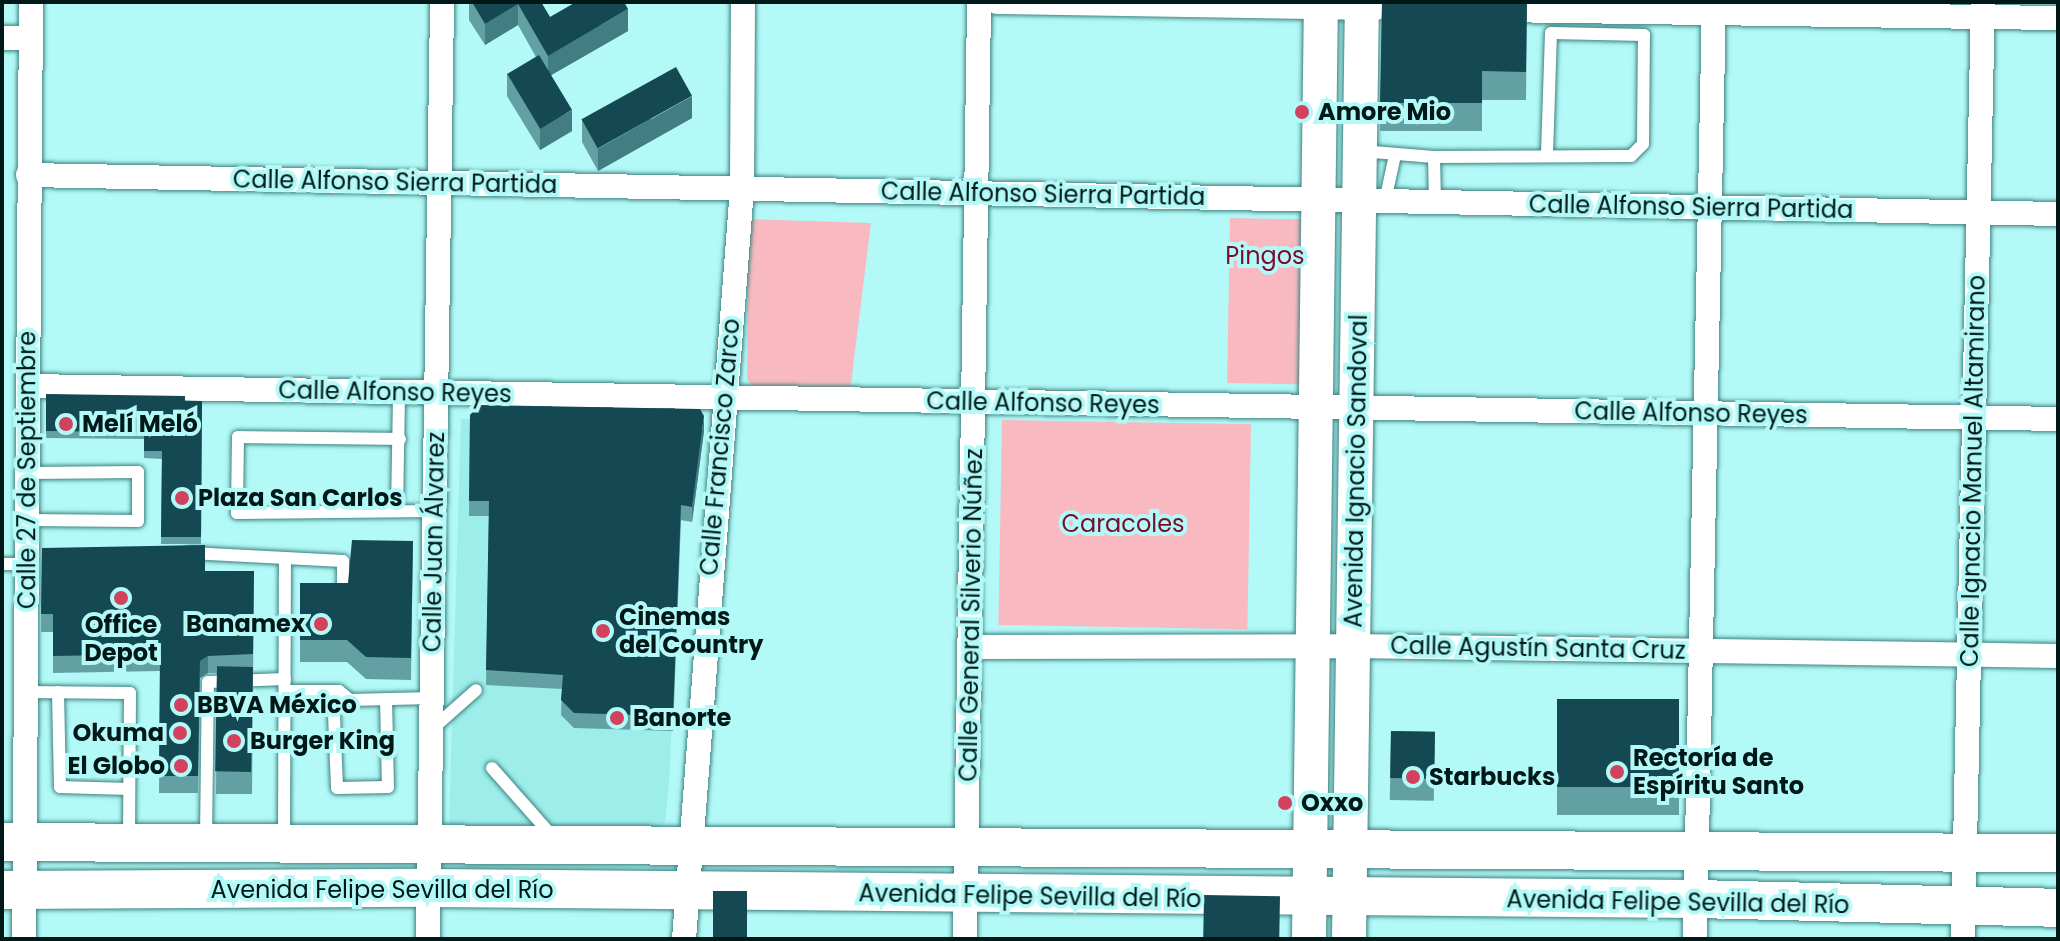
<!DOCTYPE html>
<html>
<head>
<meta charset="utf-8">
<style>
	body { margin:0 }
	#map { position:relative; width:2060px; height:941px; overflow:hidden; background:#b2f9f7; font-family:Poppins,sans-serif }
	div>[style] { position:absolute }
	.built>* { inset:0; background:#9deeeb }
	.green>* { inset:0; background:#f8bac0; transform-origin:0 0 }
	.roads { filter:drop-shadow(0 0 2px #3c8280) drop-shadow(0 0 2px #3c8280) }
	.lane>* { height:12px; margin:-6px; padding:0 6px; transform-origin:6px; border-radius:6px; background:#fff }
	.street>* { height:24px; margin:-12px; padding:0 12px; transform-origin:12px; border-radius:12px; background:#fff }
	.secondary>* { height:34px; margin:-17px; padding:0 17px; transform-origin:17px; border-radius:17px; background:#fff }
	.primary>* { height:38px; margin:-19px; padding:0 19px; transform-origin:19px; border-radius:19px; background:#fff }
	.wall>* { inset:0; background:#63a0a4; transform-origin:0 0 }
	.shaded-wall>* { inset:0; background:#437d84 }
	.building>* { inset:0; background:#144852; transform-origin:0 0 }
	.dots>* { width:22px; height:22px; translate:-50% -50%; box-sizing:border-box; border:4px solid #b2f9f7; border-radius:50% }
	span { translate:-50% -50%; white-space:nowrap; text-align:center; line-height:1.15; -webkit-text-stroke:8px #b2f9f7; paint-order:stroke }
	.poi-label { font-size:24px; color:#001918; font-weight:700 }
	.left { translate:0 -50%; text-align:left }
	.right { translate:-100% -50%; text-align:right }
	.street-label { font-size:24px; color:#001918 }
	.park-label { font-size:24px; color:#7a0d2c }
	.frame { position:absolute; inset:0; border:4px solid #001918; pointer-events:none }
</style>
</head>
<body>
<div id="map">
	<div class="built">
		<i style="clip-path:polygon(461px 419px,700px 424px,704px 431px,692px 522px,681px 521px,669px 784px,665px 821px,655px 831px,457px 830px,449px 823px)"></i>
	</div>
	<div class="green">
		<i style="left:1230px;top:218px;width:72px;height:165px;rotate:1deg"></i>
		<i style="clip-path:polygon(748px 219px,871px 223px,850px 392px,755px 389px,747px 379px)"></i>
		<i style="left:1002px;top:420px;width:249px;height:205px;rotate:1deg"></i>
	</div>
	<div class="roads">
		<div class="lane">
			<i style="left:1361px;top:151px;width:73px;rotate:4.7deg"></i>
			<i style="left:1434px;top:157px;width:197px;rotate:-0.3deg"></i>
			<i style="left:1631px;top:156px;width:17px;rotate:-45deg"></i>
			<i style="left:1643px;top:144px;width:109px;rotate:-89.5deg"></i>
			<i style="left:1644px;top:35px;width:93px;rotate:-178.8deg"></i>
			<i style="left:1551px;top:33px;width:122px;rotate:91.9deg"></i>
			<i style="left:1434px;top:157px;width:45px;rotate:88.7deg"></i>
			<i style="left:1385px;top:201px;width:47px;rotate:-77.7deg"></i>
			<i style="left:400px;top:439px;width:162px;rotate:-179.3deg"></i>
			<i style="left:238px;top:437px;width:76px;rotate:90.8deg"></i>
			<i style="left:237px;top:513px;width:197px;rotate:-0.6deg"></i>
			<i style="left:397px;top:511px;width:119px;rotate:-89deg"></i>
			<i style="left:27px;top:520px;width:111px;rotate:0.5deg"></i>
			<i style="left:138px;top:521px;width:49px;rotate:-90deg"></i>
			<i style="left:138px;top:472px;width:110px;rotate:179.5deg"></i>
			<i style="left:190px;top:553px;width:153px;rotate:3deg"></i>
			<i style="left:343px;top:561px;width:36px;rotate:90deg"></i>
			<i style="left:2px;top:564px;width:25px"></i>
			<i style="left:285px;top:691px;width:54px"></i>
			<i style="left:339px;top:691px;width:14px;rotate:39deg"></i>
			<i style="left:350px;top:700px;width:82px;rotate:-1.4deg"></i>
			<i style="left:333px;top:691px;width:97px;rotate:87.6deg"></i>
			<i style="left:337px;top:788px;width:51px;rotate:-1.1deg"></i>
			<i style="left:388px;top:787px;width:88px;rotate:-91.3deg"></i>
			<i style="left:26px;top:692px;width:104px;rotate:0.6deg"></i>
			<i style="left:130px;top:693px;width:144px;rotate:90.4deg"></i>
			<i style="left:58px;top:692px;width:95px;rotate:88.8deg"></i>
			<i style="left:60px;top:787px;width:69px;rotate:1.7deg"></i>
			<i style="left:431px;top:730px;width:60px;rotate:-41.6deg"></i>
			<i style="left:492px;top:768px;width:92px;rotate:48.5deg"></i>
			<i style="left:206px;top:838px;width:156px;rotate:-89.3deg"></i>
			<i style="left:208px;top:682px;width:77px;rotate:-2.2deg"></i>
			<i style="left:284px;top:838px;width:280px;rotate:-89.8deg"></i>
		</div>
		<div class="street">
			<i style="left:997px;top:2px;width:379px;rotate:0.9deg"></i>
			<i style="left:1496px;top:10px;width:562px;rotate:0.82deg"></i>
			<i style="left:2px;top:38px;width:28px"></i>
			<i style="left:28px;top:175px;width:2030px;rotate:1.1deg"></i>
			<i style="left:28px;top:386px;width:2030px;rotate:0.93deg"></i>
			<i style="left:971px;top:647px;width:382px;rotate:-0.1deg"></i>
			<i style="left:1353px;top:646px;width:705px;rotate:0.81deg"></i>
			<i style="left:24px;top:939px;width:937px;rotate:-89.57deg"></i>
			<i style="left:428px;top:939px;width:937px;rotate:-89.14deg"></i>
			<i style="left:684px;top:939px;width:752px;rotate:-85.58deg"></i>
			<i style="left:742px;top:189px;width:187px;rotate:-89.7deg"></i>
			<i style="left:965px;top:939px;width:937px;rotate:-89.14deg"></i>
			<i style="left:1695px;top:939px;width:937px;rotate:-88.84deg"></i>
			<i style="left:1963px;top:939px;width:937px;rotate:-88.78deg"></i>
		</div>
		<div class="secondary">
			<i style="left:1309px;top:939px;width:937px;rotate:-89.27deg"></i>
			<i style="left:1349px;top:939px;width:937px;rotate:-89.21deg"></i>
		</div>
		<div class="primary">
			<i style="left:2px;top:842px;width:2056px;rotate:0.31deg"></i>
			<i style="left:2px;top:890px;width:427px;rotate:-0.3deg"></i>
			<i style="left:429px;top:888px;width:1267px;rotate:0.5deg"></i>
			<i style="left:1696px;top:899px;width:362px;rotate:1.4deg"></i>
		</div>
	</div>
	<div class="wall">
		<i style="clip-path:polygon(469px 2px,541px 2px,550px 17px,628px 31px,551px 75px,572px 131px,540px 150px,507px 96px,507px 74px,536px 57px,518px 25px,485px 45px,469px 20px)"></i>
		<i style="clip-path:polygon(1382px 2px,1527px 2px,1526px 100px,1482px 100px,1482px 131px,1380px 131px)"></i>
		<i style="clip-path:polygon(692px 118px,598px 171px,582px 142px,582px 120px)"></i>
		<i style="clip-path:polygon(46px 394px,202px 401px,201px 544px,161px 544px,162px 459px,144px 458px,144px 439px,46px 438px)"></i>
		<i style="clip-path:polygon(470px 415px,704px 431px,692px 522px,681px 520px,673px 731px,574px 728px,561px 715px,562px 689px,486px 685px,489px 516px,469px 516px)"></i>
		<i style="clip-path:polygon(413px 541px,411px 680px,366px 679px,347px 662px,300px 662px,300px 583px,348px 583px)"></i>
		<i style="clip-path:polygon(42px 548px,205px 571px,254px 571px,252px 794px,216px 794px,217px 673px,208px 673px,200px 678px,198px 793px,159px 793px,160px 671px,53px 673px,53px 632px,41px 632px)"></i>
		<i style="left:1557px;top:699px;width:122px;height:116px"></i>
		<i style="left:1391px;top:731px;width:44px;height:69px;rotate:1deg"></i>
	</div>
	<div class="shaded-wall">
		<i style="clip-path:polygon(518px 4px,518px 25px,485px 45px,485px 24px)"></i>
		<i style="clip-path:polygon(628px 9px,628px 31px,548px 77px,548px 56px)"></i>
		<i style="clip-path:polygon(692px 96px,692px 118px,598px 171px,598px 149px)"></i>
		<i style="clip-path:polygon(572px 110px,572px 131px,540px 150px,540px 129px)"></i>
		<i style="clip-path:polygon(704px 416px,704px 431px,692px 522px,692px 507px)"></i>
		<i style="clip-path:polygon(208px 656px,208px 673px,200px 678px,198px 793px,200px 661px)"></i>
	</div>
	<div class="building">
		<i style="clip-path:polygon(472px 2px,541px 2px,550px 17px,576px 2px,624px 2px,628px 9px,548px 56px,518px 4px,485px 24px)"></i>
		<i style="clip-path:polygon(1382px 2px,1527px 2px,1526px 72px,1482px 71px,1482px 103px,1380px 103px)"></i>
		<i style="left:539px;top:55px;width:64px;height:37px;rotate:59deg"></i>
		<i style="left:676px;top:67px;width:33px;height:108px;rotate:61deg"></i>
		<i style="clip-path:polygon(46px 394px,185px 396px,185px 401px,202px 401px,201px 537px,161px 537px,162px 451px,144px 451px,144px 432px,46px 431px)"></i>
		<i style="clip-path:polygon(479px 405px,700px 409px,704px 416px,692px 507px,681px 505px,673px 716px,574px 713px,561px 700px,563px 675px,486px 670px,489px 501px,469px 501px,470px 415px)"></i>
		<i style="clip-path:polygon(352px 540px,413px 541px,411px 658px,366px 657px,347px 640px,300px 640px,300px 583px,348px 583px)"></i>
		<i style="clip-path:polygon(205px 545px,205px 571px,254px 571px,253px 654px,208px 656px,200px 661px,198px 776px,159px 776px,160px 654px,53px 656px,53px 614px,41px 614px,42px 548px)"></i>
		<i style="left:253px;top:667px;width:105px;height:36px;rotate:91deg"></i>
		<i style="left:1557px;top:699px;width:122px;height:88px"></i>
		<i style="left:1391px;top:731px;width:44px;height:47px;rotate:1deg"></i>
		<i style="left:713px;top:891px;width:34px;height:48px"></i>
		<i style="left:1204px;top:895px;width:76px;height:44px;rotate:1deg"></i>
	</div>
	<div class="dots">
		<i style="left:1302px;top:112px;background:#d2425f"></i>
		<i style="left:66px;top:424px;background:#d2425f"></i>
		<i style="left:182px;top:498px;background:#d2425f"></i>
		<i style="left:121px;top:598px;background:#d2425f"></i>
		<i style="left:321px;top:624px;background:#d2425f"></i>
		<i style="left:603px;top:631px;background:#d2425f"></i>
		<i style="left:181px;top:705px;background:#d2425f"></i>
		<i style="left:617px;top:718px;background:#d2425f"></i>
		<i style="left:180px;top:733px;background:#d2425f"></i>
		<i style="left:234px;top:741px;background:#d2425f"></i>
		<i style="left:181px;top:766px;background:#d2425f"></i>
		<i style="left:1617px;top:772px;background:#d2425f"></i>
		<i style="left:1413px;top:777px;background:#d2425f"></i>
		<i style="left:1285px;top:803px;background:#d2425f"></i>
	</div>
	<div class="poi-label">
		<span class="left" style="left:1318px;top:112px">Amore Mio</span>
		<span class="left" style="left:82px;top:424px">Melí Meló</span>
		<span class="left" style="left:198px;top:498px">Plaza San Carlos</span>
		<span class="left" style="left:619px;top:631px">Cinemas<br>del Country</span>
		<span class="right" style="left:305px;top:624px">Banamex</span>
		<span style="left:121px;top:639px">Office<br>Depot</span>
		<span class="left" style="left:197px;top:705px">BBVA México</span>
		<span class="left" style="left:633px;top:718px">Banorte</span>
		<span class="right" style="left:164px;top:733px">Okuma</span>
		<span class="left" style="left:250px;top:741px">Burger King</span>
		<span class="left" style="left:1633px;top:772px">Rectoría de<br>Espíritu Santo</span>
		<span class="right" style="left:165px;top:766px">El Globo</span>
		<span class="left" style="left:1429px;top:777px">Starbucks</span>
		<span class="left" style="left:1301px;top:803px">Oxxo</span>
	</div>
	<div class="street-label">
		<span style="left:395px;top:182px;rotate:1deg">Calle Alfonso Sierra Partida</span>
		<span style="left:1043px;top:194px;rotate:1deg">Calle Alfonso Sierra Partida</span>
		<span style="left:1691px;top:207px;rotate:1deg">Calle Alfonso Sierra Partida</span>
		<span style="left:395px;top:392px;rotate:1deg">Calle Alfonso Reyes</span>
		<span style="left:1043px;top:403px;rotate:1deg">Calle Alfonso Reyes</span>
		<span style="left:1691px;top:413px;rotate:1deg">Calle Alfonso Reyes</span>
		<span style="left:720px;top:447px;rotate:-85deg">Calle Francisco Zarco</span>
		<span style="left:27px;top:470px;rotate:-90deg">Calle 27 de Septiembre</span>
		<span style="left:1356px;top:471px;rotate:-89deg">Avenida Ignacio Sandoval</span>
		<span style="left:1973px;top:471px;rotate:-89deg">Calle Ignacio Manuel Altamirano</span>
		<span style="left:434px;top:542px;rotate:-89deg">Calle Juan Álvarez</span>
		<span style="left:971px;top:615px;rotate:-89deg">Calle General Silverio Núñez</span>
		<span style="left:1538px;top:648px;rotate:1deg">Calle Agustín Santa Cruz</span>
		<span style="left:382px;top:890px">Avenida Felipe Sevilla del Río</span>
		<span style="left:1030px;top:896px;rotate:1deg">Avenida Felipe Sevilla del Río</span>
		<span style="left:1678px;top:902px;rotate:1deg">Avenida Felipe Sevilla del Río</span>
	</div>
	<div class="park-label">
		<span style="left:1265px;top:256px">Pingos</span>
		<span style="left:1123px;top:524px">Caracoles</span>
	</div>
	<div class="frame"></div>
</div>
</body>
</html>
